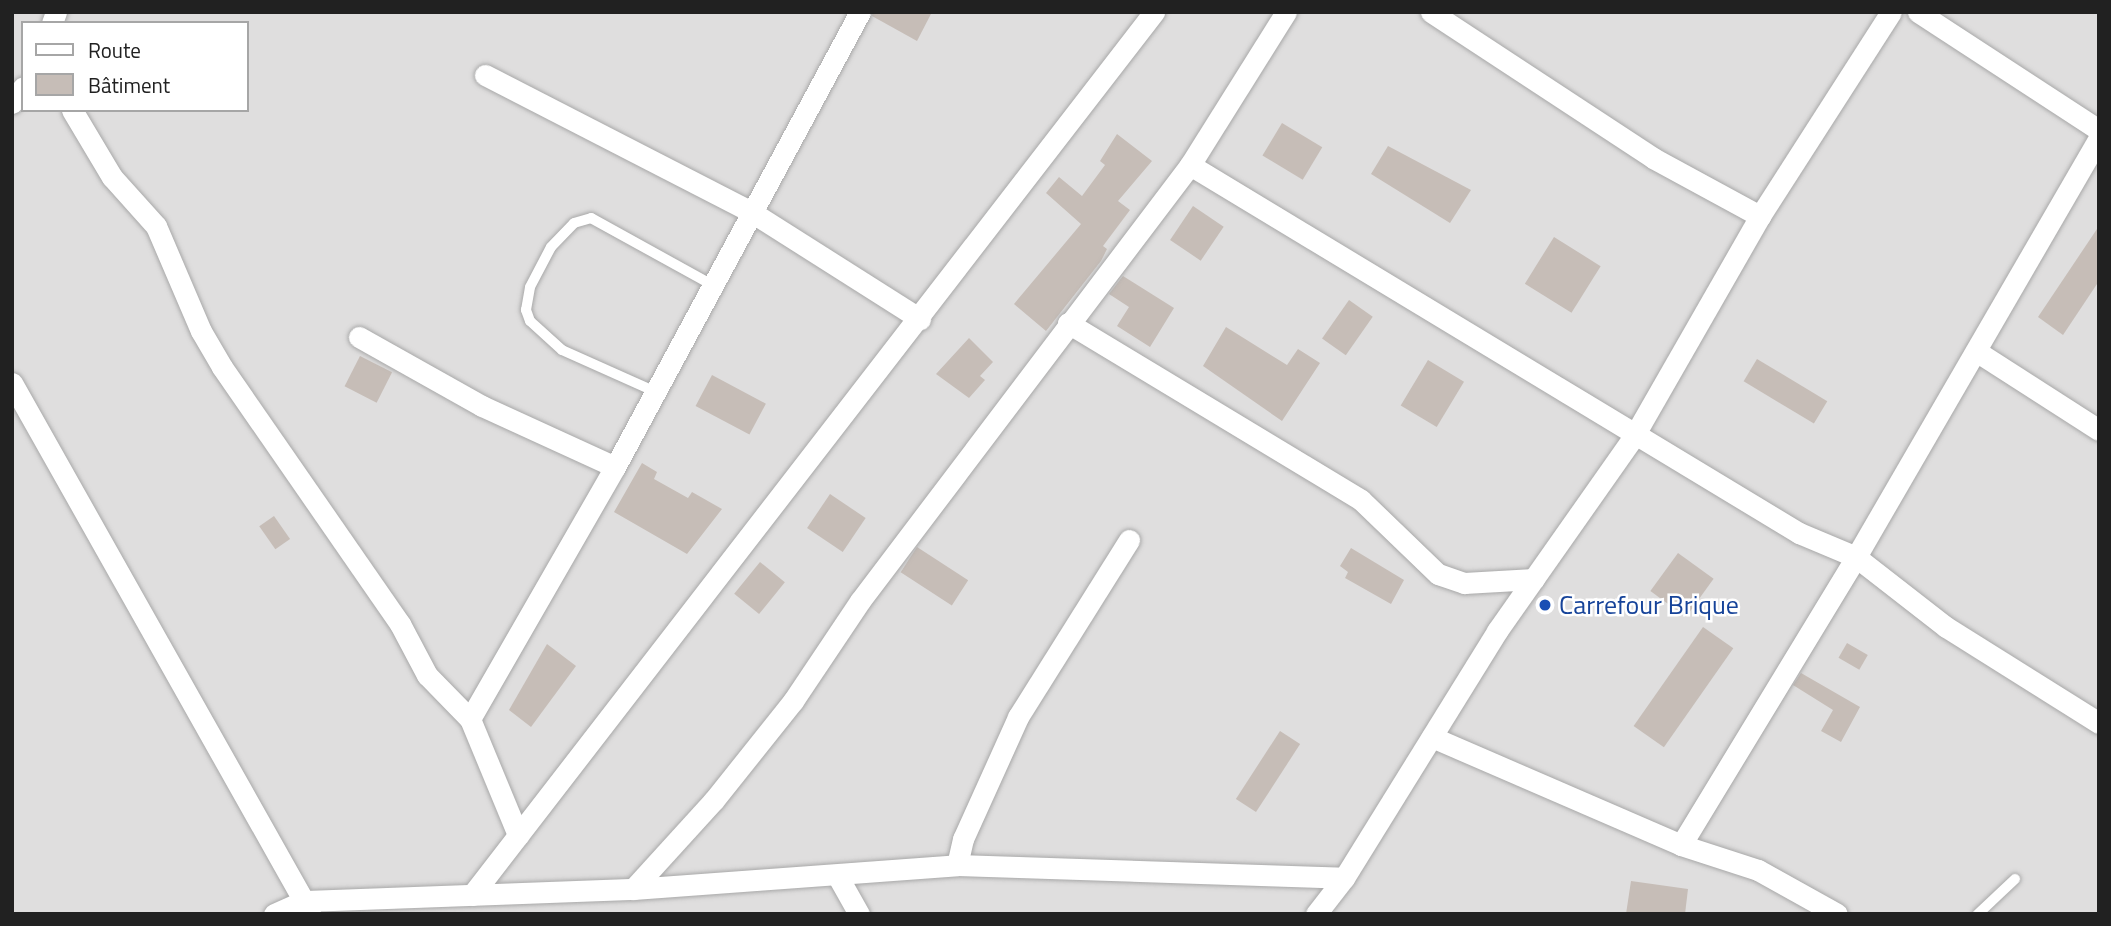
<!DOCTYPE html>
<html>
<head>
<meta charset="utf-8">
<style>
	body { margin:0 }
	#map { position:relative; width:2111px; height:926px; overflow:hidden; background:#f1eee8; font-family:"Titillium Web",sans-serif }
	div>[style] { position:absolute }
	.residential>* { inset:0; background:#dfdede }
	.building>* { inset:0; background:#c6bdb7; transform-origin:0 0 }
	.roads { filter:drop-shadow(0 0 2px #a8a8a8) drop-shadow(0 0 2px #a8a8a8) }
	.service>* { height:10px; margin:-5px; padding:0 5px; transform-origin:5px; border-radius:5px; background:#fff }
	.minor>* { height:21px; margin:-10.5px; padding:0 10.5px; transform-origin:10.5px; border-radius:10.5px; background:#fff }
	.dots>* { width:19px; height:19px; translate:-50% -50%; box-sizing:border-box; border:4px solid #fff; border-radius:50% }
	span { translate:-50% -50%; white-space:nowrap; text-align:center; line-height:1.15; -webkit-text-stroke:5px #fff; paint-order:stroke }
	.transit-label { font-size:26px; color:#164399 }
	.left { translate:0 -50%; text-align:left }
	.frame { position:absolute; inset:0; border:14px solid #212121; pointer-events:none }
	.legend { position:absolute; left:21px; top:21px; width:228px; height:91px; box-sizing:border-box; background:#fff; border:2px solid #a6a6a6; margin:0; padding:9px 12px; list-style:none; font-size:21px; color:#212121 }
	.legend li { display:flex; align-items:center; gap:14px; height:35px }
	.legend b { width:35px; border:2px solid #a6a6a6 }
</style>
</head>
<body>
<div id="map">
	<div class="residential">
		<i style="clip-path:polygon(evenodd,12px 12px,2099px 12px,2099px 914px,12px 914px,12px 12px,23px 23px,247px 23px,247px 110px,23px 110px,23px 23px)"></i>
	</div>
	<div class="building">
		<i style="clip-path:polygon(873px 12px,932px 12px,917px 41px,872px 16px)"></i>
		<i style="left:1282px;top:123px;width:47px;height:38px;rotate:31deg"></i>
		<i style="clip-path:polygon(1117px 134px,1152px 161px,1118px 201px,1130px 210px,1103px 246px,1107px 249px,1101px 261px,1046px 331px,1014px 304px,1081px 224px,1046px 193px,1059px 177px,1082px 196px,1105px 165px,1100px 161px)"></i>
		<i style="clip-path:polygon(1388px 146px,1471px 190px,1450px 223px,1371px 174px)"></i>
		<i style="left:1193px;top:206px;width:37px;height:41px;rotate:34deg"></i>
		<i style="clip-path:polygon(2099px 226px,2099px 281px,2063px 335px,2038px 317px)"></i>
		<i style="left:1554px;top:237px;width:55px;height:55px;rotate:32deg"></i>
		<i style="clip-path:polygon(1123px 276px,1174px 308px,1150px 347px,1117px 326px,1129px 307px,1109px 294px)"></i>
		<i style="left:1349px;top:300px;width:29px;height:47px;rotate:35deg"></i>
		<i style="clip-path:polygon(1226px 327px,1287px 365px,1298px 349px,1320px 363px,1282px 421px,1203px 366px)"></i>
		<i style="clip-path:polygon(969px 338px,993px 362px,980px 376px,985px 380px,969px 398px,936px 374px)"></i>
		<i style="left:360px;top:356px;width:36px;height:34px;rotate:27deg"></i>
		<i style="left:1757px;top:359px;width:82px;height:26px;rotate:31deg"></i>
		<i style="left:1428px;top:360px;width:42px;height:53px;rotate:31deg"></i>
		<i style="left:712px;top:375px;width:61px;height:35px;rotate:28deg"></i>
		<i style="clip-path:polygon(642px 463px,657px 472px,654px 479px,688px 498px,692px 492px,722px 509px,687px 554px,614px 512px)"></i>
		<i style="left:830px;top:494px;width:43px;height:41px;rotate:34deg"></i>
		<i style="left:274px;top:516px;width:28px;height:18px;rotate:55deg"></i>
		<i style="left:917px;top:547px;width:61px;height:30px;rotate:33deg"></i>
		<i style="clip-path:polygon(1351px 548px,1404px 580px,1391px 604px,1345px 578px,1348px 572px,1340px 566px)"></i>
		<i style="left:1678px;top:553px;width:44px;height:47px;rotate:36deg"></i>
		<i style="left:760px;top:562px;width:32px;height:41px;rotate:39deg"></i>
		<i style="left:1703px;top:627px;width:37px;height:121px;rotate:35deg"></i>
		<i style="left:1847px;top:643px;width:24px;height:17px;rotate:30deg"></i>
		<i style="clip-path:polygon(547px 644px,576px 666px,531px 727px,509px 710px)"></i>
		<i style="clip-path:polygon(1801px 673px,1860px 707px,1841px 742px,1821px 731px,1833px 710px,1793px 685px)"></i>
		<i style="left:1280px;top:731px;width:24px;height:81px;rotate:33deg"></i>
		<i style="clip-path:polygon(1631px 881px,1688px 889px,1685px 914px,1626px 914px)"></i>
	</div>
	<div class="roads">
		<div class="service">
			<i style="left:656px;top:392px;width:103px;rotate:-155.9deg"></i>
			<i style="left:562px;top:350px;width:43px;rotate:-137.8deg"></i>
			<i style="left:530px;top:321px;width:12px;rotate:-110deg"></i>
			<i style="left:526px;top:310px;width:23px;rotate:-80deg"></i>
			<i style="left:530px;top:287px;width:45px;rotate:-62.3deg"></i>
			<i style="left:551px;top:247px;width:33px;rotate:-46deg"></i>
			<i style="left:574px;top:223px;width:18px;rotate:-16deg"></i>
			<i style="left:591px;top:218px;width:141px;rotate:28.9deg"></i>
			<i style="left:1978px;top:914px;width:51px;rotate:-43.4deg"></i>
		</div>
		<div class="minor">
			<i style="left:1431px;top:12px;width:266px;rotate:33.3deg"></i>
			<i style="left:1653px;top:158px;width:122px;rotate:28.5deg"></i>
			<i style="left:1918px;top:12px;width:216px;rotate:33.1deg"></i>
			<i style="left:52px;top:23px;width:12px;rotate:-70deg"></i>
			<i style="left:485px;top:75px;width:301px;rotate:27.2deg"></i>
			<i style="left:753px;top:213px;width:198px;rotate:32.4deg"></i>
			<i style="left:12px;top:103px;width:19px;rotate:-55deg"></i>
			<i style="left:72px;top:110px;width:78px;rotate:59.2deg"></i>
			<i style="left:112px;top:177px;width:66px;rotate:48.1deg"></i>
			<i style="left:156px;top:226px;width:114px;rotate:66.8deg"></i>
			<i style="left:201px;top:331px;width:42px;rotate:59.7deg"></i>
			<i style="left:222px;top:367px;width:313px;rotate:55.3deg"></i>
			<i style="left:400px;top:624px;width:58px;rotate:62.1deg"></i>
			<i style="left:427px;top:675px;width:62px;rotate:45.7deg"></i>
			<i style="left:470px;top:719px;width:126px;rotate:67.5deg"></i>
			<i style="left:1190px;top:165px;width:712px;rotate:31.14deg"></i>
			<i style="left:1799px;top:533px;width:62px;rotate:22.8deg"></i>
			<i style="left:1856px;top:557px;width:114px;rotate:37.9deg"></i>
			<i style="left:1946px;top:627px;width:181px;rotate:32.1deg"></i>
			<i style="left:1068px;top:323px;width:342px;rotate:31.1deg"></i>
			<i style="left:1361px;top:500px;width:107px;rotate:43.9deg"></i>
			<i style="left:1438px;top:574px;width:28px;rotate:19deg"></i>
			<i style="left:1464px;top:583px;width:70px;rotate:-3.3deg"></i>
			<i style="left:359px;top:337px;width:141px;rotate:29.3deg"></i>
			<i style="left:482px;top:406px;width:146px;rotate:24.6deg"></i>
			<i style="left:1976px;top:351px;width:146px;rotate:32.7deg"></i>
			<i style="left:12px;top:383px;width:607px;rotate:60.61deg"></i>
			<i style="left:470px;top:719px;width:291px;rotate:-60.1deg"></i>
			<i style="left:615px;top:467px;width:517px;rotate:-61.7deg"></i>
			<i style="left:1432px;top:737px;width:271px;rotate:23.4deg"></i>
			<i style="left:1681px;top:845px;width:81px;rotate:18deg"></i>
			<i style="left:1758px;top:870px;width:90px;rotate:29.1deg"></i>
			<i style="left:1681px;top:845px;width:337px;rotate:-58.7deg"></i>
			<i style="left:1856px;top:557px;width:484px;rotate:-59.9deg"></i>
			<i style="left:957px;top:865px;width:27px;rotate:-77deg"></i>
			<i style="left:963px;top:839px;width:134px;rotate:-65.7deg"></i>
			<i style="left:1018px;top:717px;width:209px;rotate:-57.9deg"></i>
			<i style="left:837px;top:875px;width:45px;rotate:60.6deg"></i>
			<i style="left:633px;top:889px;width:120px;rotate:-47.7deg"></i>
			<i style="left:714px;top:800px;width:127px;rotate:-51.4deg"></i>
			<i style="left:793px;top:701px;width:120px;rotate:-56.2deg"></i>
			<i style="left:860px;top:601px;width:547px;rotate:-52.88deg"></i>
			<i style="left:1190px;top:165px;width:181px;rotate:-57.9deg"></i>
			<i style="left:472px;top:895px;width:1116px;rotate:-52.32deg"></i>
			<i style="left:274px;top:914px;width:32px;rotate:-24deg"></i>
			<i style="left:303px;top:901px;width:330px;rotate:-2.1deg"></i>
			<i style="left:633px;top:889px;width:325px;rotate:-4.2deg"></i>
			<i style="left:957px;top:865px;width:387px;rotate:1.9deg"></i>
			<i style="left:1316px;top:914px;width:46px;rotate:-52.1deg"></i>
			<i style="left:1344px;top:878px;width:291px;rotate:-58.2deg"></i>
			<i style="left:1497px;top:631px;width:238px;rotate:-54.9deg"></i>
			<i style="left:1634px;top:436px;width:254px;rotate:-60.2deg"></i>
			<i style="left:1760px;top:216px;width:242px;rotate:-57.3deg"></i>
		</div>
	</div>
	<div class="dots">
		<i style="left:1545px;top:605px;background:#1a4fb4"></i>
	</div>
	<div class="transit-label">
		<span class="left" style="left:1559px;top:605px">Carrefour Brique</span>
	</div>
	<div class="frame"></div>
	<ul class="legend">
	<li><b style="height:9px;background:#fff"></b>Route</li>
	<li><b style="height:19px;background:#c6bdb7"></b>Bâtiment</li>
	</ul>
</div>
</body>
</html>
